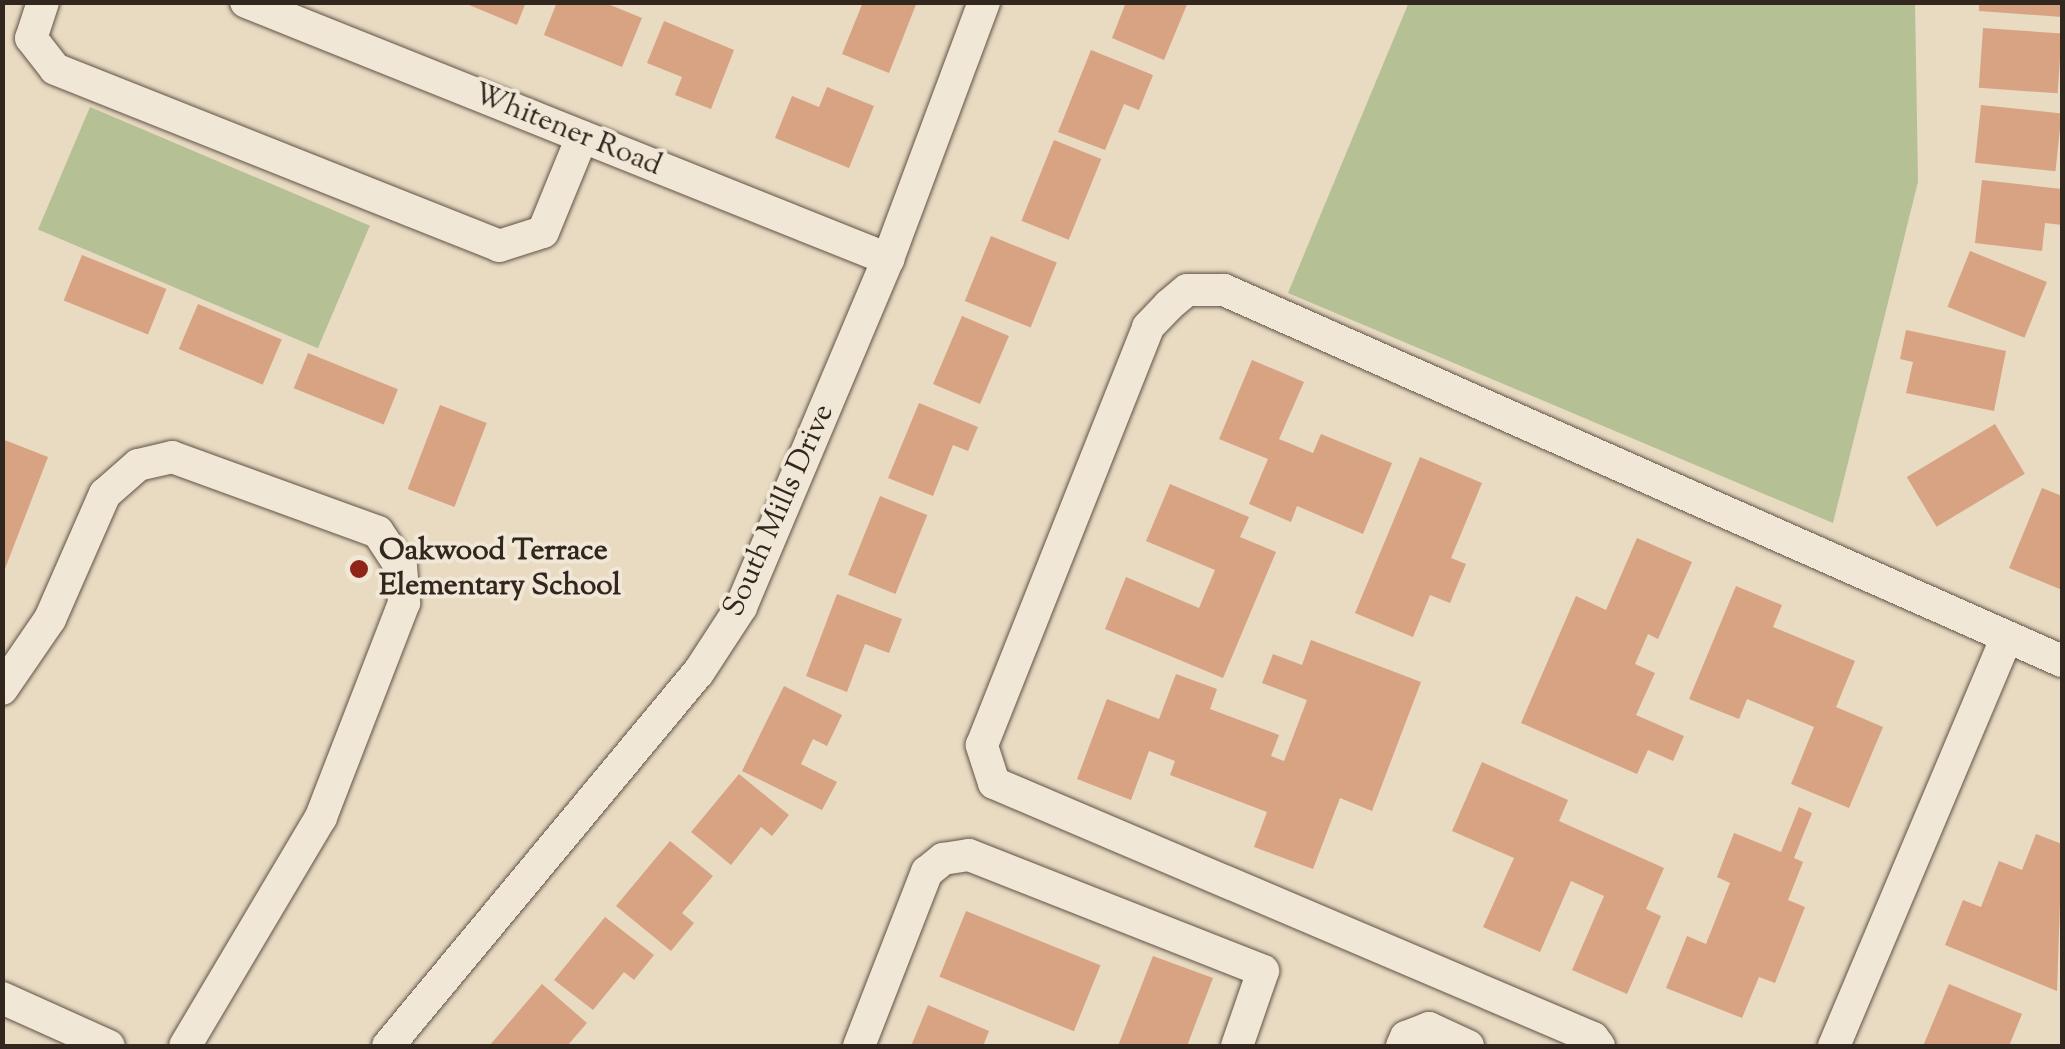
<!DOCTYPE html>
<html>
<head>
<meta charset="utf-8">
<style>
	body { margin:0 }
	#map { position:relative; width:2065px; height:1049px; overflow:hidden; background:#e9dac2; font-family:"Sorts Mill Goudy",serif }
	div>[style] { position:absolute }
	.green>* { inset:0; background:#b5c094; transform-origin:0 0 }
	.building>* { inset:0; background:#d7a383; transform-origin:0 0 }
	.roads { filter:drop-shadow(0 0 2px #605447) drop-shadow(0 0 2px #605447) }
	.minor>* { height:32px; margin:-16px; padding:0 16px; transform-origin:16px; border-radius:16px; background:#f1e7d7 }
	.dots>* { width:28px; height:28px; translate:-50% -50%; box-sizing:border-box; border:5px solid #f1e7d7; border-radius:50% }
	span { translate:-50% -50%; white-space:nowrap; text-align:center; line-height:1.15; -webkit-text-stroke:8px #f1e7d7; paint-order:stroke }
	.street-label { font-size:30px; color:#32271e }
	.poi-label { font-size:30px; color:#32271e; font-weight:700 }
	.left { translate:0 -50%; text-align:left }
	.frame { position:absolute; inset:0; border:5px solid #32271e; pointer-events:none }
</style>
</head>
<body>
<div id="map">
	<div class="green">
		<i style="clip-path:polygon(1409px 2px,1915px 3px,1918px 182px,1833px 523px,1288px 293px)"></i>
		<i style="left:90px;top:107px;width:304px;height:133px;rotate:23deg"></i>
	</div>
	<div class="building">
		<i style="clip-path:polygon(462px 2px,526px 2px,517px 25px)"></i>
		<i style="clip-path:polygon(557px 2px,603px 2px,642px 18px,622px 67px,544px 35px)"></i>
		<i style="clip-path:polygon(863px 2px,917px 2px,889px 73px,842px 54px)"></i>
		<i style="clip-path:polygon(1126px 2px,1188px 2px,1164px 60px,1112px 38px)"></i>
		<i style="clip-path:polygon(1979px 2px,2062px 2px,2062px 17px,1979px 11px)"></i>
		<i style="clip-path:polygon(664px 21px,734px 50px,711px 109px,675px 95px,682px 77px,647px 63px)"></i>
		<i style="left:1983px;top:28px;width:79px;height:60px;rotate:4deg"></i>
		<i style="clip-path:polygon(1091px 50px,1153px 75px,1139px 110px,1124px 104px,1105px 150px,1058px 132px)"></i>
		<i style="clip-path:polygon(827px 87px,874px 106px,849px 168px,775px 138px,792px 96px,819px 107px)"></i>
		<i style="left:1981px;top:105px;width:81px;height:58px;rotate:6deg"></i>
		<i style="left:1054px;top:140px;width:51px;height:87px;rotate:22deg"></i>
		<i style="clip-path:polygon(1982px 180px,2062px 189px,2062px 225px,2045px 223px,2042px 251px,1975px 243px)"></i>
		<i style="left:991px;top:236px;width:71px;height:70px;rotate:22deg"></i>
		<i style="left:1970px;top:251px;width:83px;height:60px;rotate:22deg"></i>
		<i style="left:82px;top:255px;width:91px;height:49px;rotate:22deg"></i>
		<i style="left:198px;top:304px;width:91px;height:49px;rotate:23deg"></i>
		<i style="left:962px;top:316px;width:51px;height:74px;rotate:23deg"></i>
		<i style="clip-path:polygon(1906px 330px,2006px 351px,1994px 411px,1906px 393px,1913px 362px,1900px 359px)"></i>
		<i style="left:308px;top:353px;width:97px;height:38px;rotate:22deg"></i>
		<i style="clip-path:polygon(1252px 360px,1304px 382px,1279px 439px,1313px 453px,1321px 434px,1392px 463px,1363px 534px,1297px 506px,1291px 522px,1249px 504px,1268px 459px,1219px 439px)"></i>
		<i style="clip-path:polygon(919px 403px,978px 427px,968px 451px,953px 445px,933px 496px,888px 478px)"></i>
		<i style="left:440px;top:405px;width:50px;height:90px;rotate:21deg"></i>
		<i style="left:1995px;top:424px;width:58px;height:103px;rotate:59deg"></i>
		<i style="clip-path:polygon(2px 439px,48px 457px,3px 574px,2px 574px)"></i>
		<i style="clip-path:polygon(1420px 457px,1482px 483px,1451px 558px,1466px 564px,1450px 603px,1430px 595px,1413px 637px,1355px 613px)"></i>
		<i style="clip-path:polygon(1170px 484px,1249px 517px,1240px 537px,1276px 552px,1223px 678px,1105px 629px,1126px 577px,1199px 608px,1215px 570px,1146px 541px)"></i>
		<i style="clip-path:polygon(2042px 488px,2062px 496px,2062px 590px,2009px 568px)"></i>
		<i style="left:880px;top:496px;width:51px;height:85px;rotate:22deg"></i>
		<i style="clip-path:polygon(1637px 538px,1692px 562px,1658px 639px,1648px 634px,1635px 664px,1655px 673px,1636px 715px,1684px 736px,1673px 761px,1648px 750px,1637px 774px,1521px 723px,1576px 596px,1606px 610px)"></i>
		<i style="clip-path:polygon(1736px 586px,1782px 605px,1773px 627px,1855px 661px,1836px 707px,1883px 727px,1849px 808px,1791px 784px,1814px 727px,1747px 699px,1739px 719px,1689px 699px)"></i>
		<i style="clip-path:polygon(837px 594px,902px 619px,889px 653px,865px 644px,847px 692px,806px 676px)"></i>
		<i style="clip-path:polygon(1311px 640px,1421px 682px,1372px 811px,1340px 798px,1313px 869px,1254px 847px,1267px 812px,1170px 775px,1175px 761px,1149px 751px,1131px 800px,1077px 779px,1107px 699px,1159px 719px,1176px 674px,1217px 689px,1210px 709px,1279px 735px,1271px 756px,1284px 761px,1307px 700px,1262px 683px,1273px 654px,1302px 665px)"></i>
		<i style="clip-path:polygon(784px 686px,842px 715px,827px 746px,813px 739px,801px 764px,837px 782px,822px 810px,742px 771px)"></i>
		<i style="clip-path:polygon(1482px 762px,1568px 800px,1559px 821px,1664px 868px,1646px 909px,1661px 916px,1627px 994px,1572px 970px,1604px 896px,1571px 881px,1540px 952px,1483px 927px,1514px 858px,1452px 831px)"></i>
		<i style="clip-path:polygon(739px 774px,789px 815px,772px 836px,761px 827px,731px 865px,691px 832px)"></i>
		<i style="clip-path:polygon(1799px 807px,1812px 813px,1794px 858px,1803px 862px,1788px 900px,1805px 907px,1775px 983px,1759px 977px,1742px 1018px,1666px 988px,1687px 936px,1706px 944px,1730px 883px,1717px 877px,1734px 833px,1781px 852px)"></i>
		<i style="clip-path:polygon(2036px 834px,2062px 844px,2057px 991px,1945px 945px,1963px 900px,1981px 907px,1999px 861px,2022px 870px)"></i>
		<i style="clip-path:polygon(670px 841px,713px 876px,682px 913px,694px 923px,671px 951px,616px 906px)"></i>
		<i style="left:966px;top:911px;width:145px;height:71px;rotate:22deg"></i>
		<i style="clip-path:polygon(605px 917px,654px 955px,634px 980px,624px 972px,593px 1010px,554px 980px)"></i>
		<i style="clip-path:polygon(1153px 956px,1213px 978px,1187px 1046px,1118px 1046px)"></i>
		<i style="clip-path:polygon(542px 984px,587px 1023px,567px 1046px,489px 1046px)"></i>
		<i style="clip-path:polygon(1949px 984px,2022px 1014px,2009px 1046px,1923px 1046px)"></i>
		<i style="clip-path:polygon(928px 1005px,989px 1031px,983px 1046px,911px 1046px)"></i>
	</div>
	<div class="roads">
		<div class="minor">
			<i style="left:43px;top:2px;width:38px;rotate:108deg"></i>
			<i style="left:31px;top:38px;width:39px;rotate:52deg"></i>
			<i style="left:55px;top:69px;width:478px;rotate:21.7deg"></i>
			<i style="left:499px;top:246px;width:46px;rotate:-17.7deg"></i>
			<i style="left:543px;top:232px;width:103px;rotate:-67.7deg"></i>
			<i style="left:246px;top:2px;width:692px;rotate:21.82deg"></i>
			<i style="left:2px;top:689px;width:85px;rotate:-55.6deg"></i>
			<i style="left:50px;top:619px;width:137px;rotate:-66.3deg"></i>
			<i style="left:105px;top:494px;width:44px;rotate:-41.3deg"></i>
			<i style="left:138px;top:465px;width:35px;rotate:-13deg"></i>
			<i style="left:172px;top:457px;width:219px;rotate:20deg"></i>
			<i style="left:378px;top:532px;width:42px;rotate:56.7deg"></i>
			<i style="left:401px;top:567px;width:36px;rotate:85deg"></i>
			<i style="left:404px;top:603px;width:230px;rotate:111.2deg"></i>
			<i style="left:321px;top:817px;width:266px;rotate:120.7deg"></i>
			<i style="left:2px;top:998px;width:117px;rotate:24.2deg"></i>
			<i style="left:388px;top:1046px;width:485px;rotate:-50.3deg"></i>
			<i style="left:698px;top:673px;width:79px;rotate:-56.9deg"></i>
			<i style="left:741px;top:607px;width:378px;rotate:-67.1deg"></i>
			<i style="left:888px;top:259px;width:274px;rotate:-69.5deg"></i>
			<i style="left:859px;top:1046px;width:187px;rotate:-68.7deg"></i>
			<i style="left:927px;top:872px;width:21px;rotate:-39deg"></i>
			<i style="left:943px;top:859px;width:26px;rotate:-9deg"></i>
			<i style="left:969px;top:855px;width:316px;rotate:21.5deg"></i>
			<i style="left:1263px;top:971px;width:79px;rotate:109.1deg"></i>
			<i style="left:1402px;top:1046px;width:10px;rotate:-66deg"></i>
			<i style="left:1406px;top:1037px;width:25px;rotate:-21deg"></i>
			<i style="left:1429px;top:1028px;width:43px;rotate:24.8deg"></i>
			<i style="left:1599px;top:1046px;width:10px;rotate:-127deg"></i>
			<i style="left:1593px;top:1038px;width:651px;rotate:-156.94deg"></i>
			<i style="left:994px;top:783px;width:40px;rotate:-108deg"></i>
			<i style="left:982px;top:745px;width:450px;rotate:-68.3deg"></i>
			<i style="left:1148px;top:327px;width:30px;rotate:-46deg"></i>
			<i style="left:1169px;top:305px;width:23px;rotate:-40deg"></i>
			<i style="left:1187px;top:290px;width:37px"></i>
			<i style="left:1224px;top:290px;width:916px;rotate:23.88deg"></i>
			<i style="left:1834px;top:1046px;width:443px;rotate:-67.1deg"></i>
		</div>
	</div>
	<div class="dots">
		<i style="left:359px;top:569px;background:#8f2418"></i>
	</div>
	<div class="street-label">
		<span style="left:567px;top:131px;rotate:22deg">Whitener Road</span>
		<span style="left:780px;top:511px;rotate:-66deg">South Mills Drive</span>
	</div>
	<div class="poi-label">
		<span class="left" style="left:379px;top:569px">Oakwood Terrace<br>Elementary School</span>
	</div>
	<div class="frame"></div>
</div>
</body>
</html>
